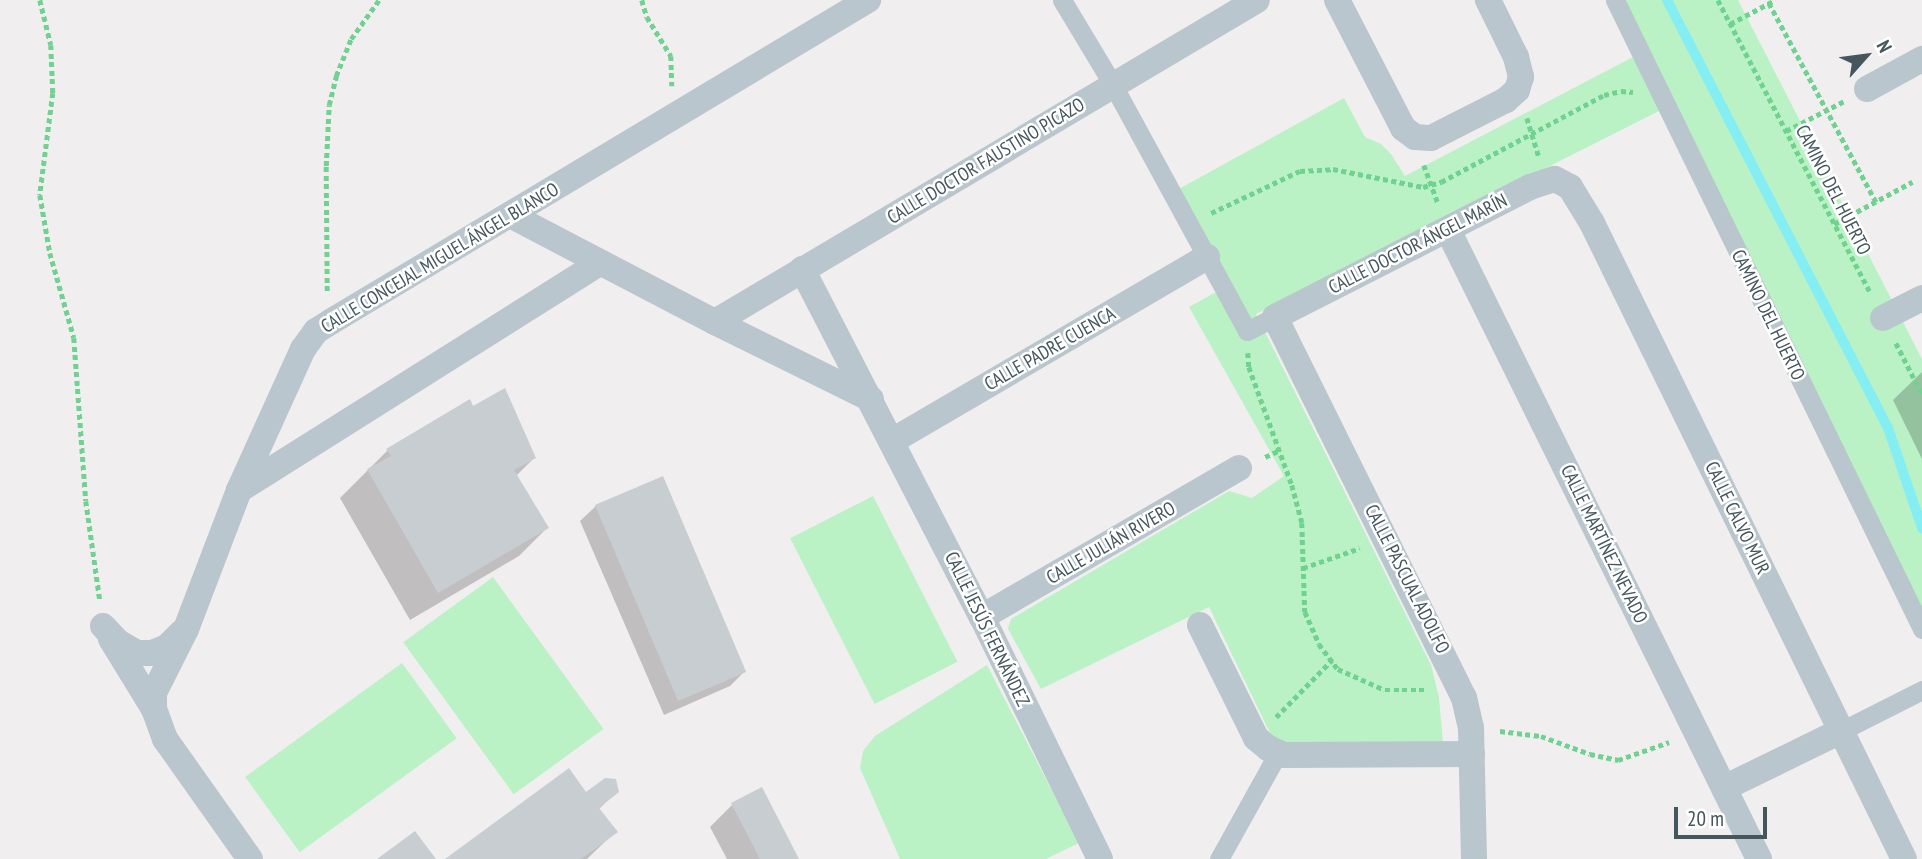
<!DOCTYPE html>
<html>
<head>
<meta charset="utf-8">
<style>
	body { margin:0 }
	#map { position:relative; width:1922px; height:859px; overflow:hidden; background:#f1eeef; font-family:"PT Sans Narrow",sans-serif }
	div>[style] { position:absolute }
	.green>* { inset:0; background:#baf2c6; transform-origin:0 0 }
	.shadow>* { inset:0; background:#0003 }
	.stream>* { height:10px; margin:-5px; padding:0 5px; transform-origin:5px; border-radius:5px; background:#84eef2 }
	.building>* { inset:0; background:#c8cdd2; transform-origin:0 0 }
	.path>* { height:4.5px; margin-top:-2.25px; transform-origin:0; background:repeating-linear-gradient(90deg,#70d290 0 5px,transparent 0 8.5px) }
	.pedestrian>* { height:19px; margin:-9.5px; padding:0 9.5px; transform-origin:9.5px; border-radius:9.5px; background:#b9c6cd }
	.minor>* { height:26px; margin:-13px; padding:0 13px; transform-origin:13px; border-radius:13px; background:#b9c6cd }
	span { translate:-50% -50%; white-space:nowrap; text-align:center; line-height:1.15; -webkit-text-stroke:5px #fff; paint-order:stroke }
	.street-label { font-size:19px; color:#45565d }
	.north { position:absolute; left:1831px; top:21px; width:70px; height:70px; -webkit-text-stroke:5px #fff; paint-order:stroke; rotate:62deg; font-size:19px; font-weight:700; line-height:28px; text-align:center; color:#45565d }
	.north::after { content:''; display:block; margin:auto; width:24px; height:32px; background:#45565d; clip-path:polygon(50% 0,100% 100%,50% 72%,0 100%) }
	.scale { position:absolute; left:1674px; top:807px; width:93px; height:32px; box-sizing:border-box; border:4px solid #45565d; border-top:0; padding-left:9px; font-size:21px; line-height:24px; white-space:nowrap; color:#45565d; -webkit-text-stroke:5px #fff; paint-order:stroke }
</style>
</head>
<body>
<div id="map">
	<div class="green">
		<i style="clip-path:polygon(1615px 0,1738px 0,1922px 359px,1922px 629px)"></i>
		<i style="clip-path:polygon(1633px 57px,1661px 110px,1256px 314px,1431px 665px,1439px 697px,1443px 743px,1281px 742px,1271px 735px,1209px 607px,1041px 689px,1008px 629px,1011px 619px,1229px 491px,1252px 498px,1284px 476px,1189px 307px,1218px 291px,1166px 196px,1344px 98px,1365px 137px,1381px 144px,1391px 154px,1405px 176px)"></i>
		<i style="left:873px;top:496px;width:186px;height:93px;rotate:63deg"></i>
		<i style="left:493px;top:577px;width:188px;height:111px;rotate:54deg"></i>
		<i style="left:402px;top:663px;width:93px;height:194px;rotate:54deg"></i>
		<i style="clip-path:polygon(987px 665px,1079px 843px,1046px 859px,900px 859px,860px 768px,863px 751px,875px 736px)"></i>
	</div>
	<div class="shadow">
		<i style="clip-path:polygon(1922px 372px,1922px 459px,1893px 400px)"></i>
		<i style="clip-path:polygon(473px 408px,534px 458px,516px 476px,547px 528px,519px 556px,410px 620px,340px 498px,388px 450px)"></i>
		<i style="clip-path:polygon(596px 506px,745px 671px,730px 686px,664px 715px,580px 521px)"></i>
		<i style="clip-path:polygon(617px 791px,598px 810px,615px 832px,587px 859px,448px 859px,586px 794px)"></i>
		<i style="clip-path:polygon(732px 805px,797px 859px,727px 859px,710px 827px)"></i>
	</div>
	<div class="stream">
		<i style="left:1667px;top:0;width:482px;rotate:62.7deg"></i>
		<i style="left:1888px;top:428px;width:106px;rotate:71.2deg"></i>
	</div>
	<div class="building">
		<i style="clip-path:polygon(505px 388px,536px 458px,514px 470px,549px 528px,438px 593px,367px 469px,391px 456px,386px 449px,470px 399px,473px 406px)"></i>
		<i style="left:663px;top:476px;width:213px;height:74px;rotate:67deg"></i>
		<i style="clip-path:polygon(569px 768px,586px 792px,605px 778px,616px 779px,619px 792px,599px 808px,618px 832px,581px 859px,445px 859px)"></i>
		<i style="clip-path:polygon(762px 787px,799px 859px,760px 859px,731px 803px)"></i>
		<i style="clip-path:polygon(415px 831px,436px 859px,377px 859px)"></i>
	</div>
	<div class="path">
		<i style="left:40px;top:0;width:46px;rotate:76.3deg"></i>
		<i style="left:51px;top:45px;width:48px;rotate:87.6deg"></i>
		<i style="left:53px;top:93px;width:103px;rotate:97.3deg"></i>
		<i style="left:40px;top:195px;width:59px;rotate:80.2deg"></i>
		<i style="left:50px;top:253px;width:88px;rotate:74.2deg"></i>
		<i style="left:74px;top:338px;width:163px;rotate:85.8deg"></i>
		<i style="left:86px;top:501px;width:100px;rotate:82deg"></i>
		<i style="left:642px;top:0;width:18px;rotate:74deg"></i>
		<i style="left:647px;top:17px;width:46px;rotate:58.4deg"></i>
		<i style="left:671px;top:56px;width:30px;rotate:88deg"></i>
		<i style="left:1718px;top:0;width:331px;rotate:62.5deg"></i>
		<i style="left:1769px;top:3px;width:226px;rotate:61.7deg"></i>
		<i style="left:1730px;top:24px;width:51px;rotate:-28.1deg"></i>
		<i style="left:1527px;top:118px;width:41px;rotate:72.9deg"></i>
		<i style="left:1786px;top:131px;width:65px;rotate:-27.3deg"></i>
		<i style="left:1424px;top:165px;width:40px;rotate:69.8deg"></i>
		<i style="left:1211px;top:213px;width:98px;rotate:-25.3deg"></i>
		<i style="left:1300px;top:171px;width:33px;rotate:-3deg"></i>
		<i style="left:1333px;top:169px;width:92px;rotate:11.3deg"></i>
		<i style="left:1423px;top:187px;width:19px;rotate:-16deg"></i>
		<i style="left:1441px;top:182px;width:185px;rotate:-28.1deg"></i>
		<i style="left:1604px;top:95px;width:17px;rotate:-13deg"></i>
		<i style="left:1621px;top:91px;width:12px;rotate:5deg"></i>
		<i style="left:1834px;top:224px;width:89px;rotate:-28.3deg"></i>
		<i style="left:327px;top:291px;width:125px;rotate:-90.5deg"></i>
		<i style="left:326px;top:166px;width:61px;rotate:-87.2deg"></i>
		<i style="left:329px;top:105px;width:30px;rotate:-76deg"></i>
		<i style="left:336px;top:76px;width:40px;rotate:-68deg"></i>
		<i style="left:351px;top:39px;width:48px;rotate:-54.3deg"></i>
		<i style="left:1896px;top:343px;width:57px;rotate:63deg"></i>
		<i style="left:1248px;top:353px;width:14px;rotate:86deg"></i>
		<i style="left:1249px;top:367px;width:126px;rotate:70deg"></i>
		<i style="left:1292px;top:485px;width:39px;rotate:75deg"></i>
		<i style="left:1302px;top:523px;width:89px;rotate:88.1deg"></i>
		<i style="left:1305px;top:612px;width:35px;rotate:66deg"></i>
		<i style="left:1319px;top:644px;width:31px;rotate:53deg"></i>
		<i style="left:1338px;top:669px;width:51px;rotate:24.1deg"></i>
		<i style="left:1385px;top:690px;width:43px"></i>
		<i style="left:1265px;top:457px;width:17px;rotate:-25deg"></i>
		<i style="left:1303px;top:568px;width:60px;rotate:-19.3deg"></i>
		<i style="left:1276px;top:717px;width:80px;rotate:-45.5deg"></i>
		<i style="left:1500px;top:731px;width:41px;rotate:7deg"></i>
		<i style="left:1541px;top:736px;width:52px;rotate:20.2deg"></i>
		<i style="left:1590px;top:754px;width:29px;rotate:12deg"></i>
		<i style="left:1618px;top:760px;width:54px;rotate:-19.4deg"></i>
	</div>
	<div class="pedestrian">
		<i style="left:1062px;top:0;width:99px;rotate:59deg"></i>
		<i style="left:1113px;top:85px;width:280px;rotate:61.4deg"></i>
		<i style="left:1247px;top:331px;width:31px;rotate:-27deg"></i>
		<i style="left:1615px;top:0;width:700px;rotate:63.98deg"></i>
		<i style="left:1841px;top:731px;width:91px;rotate:-26.8deg"></i>
		<i style="left:1219px;top:859px;width:121px;rotate:-60.9deg"></i>
	</div>
	<div class="minor">
		<i style="left:1337px;top:0;width:144px;rotate:62.7deg"></i>
		<i style="left:1403px;top:128px;width:15px;rotate:37deg"></i>
		<i style="left:1415px;top:137px;width:16px;rotate:4deg"></i>
		<i style="left:1431px;top:138px;width:84px;rotate:-26.9deg"></i>
		<i style="left:1506px;top:100px;width:15px;rotate:-42deg"></i>
		<i style="left:1517px;top:90px;width:14px;rotate:-73deg"></i>
		<i style="left:1521px;top:77px;width:21px;rotate:-104deg"></i>
		<i style="left:1516px;top:57px;width:64px;rotate:-116.2deg"></i>
		<i style="left:1867px;top:89px;width:63px;rotate:-28.6deg"></i>
		<i style="left:510px;top:215px;width:231px;rotate:27.6deg"></i>
		<i style="left:715px;top:322px;width:174px;rotate:26.3deg"></i>
		<i style="left:1448px;top:230px;width:702px;rotate:63.69deg"></i>
		<i style="left:802px;top:269px;width:392px;rotate:62.7deg"></i>
		<i style="left:982px;top:617px;width:269px;rotate:64deg"></i>
		<i style="left:1883px;top:318px;width:44px;rotate:-27.1deg"></i>
		<i style="left:715px;top:322px;width:630px;rotate:-30.71deg"></i>
		<i style="left:892px;top:441px;width:365px;rotate:-30.3deg"></i>
		<i style="left:239px;top:490px;width:426px;rotate:-32.2deg"></i>
		<i style="left:982px;top:617px;width:297px;rotate:-30.1deg"></i>
		<i style="left:1200px;top:625px;width:126px;rotate:63.6deg"></i>
		<i style="left:1256px;top:738px;width:16px;rotate:40deg"></i>
		<i style="left:1268px;top:748px;width:17px;rotate:24deg"></i>
		<i style="left:1284px;top:755px;width:188px;rotate:-0.3deg"></i>
		<i style="left:103px;top:626px;width:22px;rotate:47deg"></i>
		<i style="left:118px;top:642px;width:22px;rotate:30deg"></i>
		<i style="left:137px;top:653px;width:15px"></i>
		<i style="left:152px;top:653px;width:16px;rotate:-22deg"></i>
		<i style="left:167px;top:647px;width:21px;rotate:-45deg"></i>
		<i style="left:111px;top:639px;width:82px;rotate:58.4deg"></i>
		<i style="left:1724px;top:788px;width:130px;rotate:-26deg"></i>
		<i style="left:250px;top:859px;width:147px;rotate:-125.3deg"></i>
		<i style="left:165px;top:739px;width:32px;rotate:-110deg"></i>
		<i style="left:154px;top:709px;width:16px;rotate:-90deg"></i>
		<i style="left:154px;top:693px;width:72px;rotate:-63.4deg"></i>
		<i style="left:186px;top:629px;width:149px;rotate:-69.1deg"></i>
		<i style="left:239px;top:490px;width:155px;rotate:-65.6deg"></i>
		<i style="left:303px;top:349px;width:22px;rotate:-54deg"></i>
		<i style="left:316px;top:331px;width:19px;rotate:-32deg"></i>
		<i style="left:332px;top:321px;width:625px;rotate:-30.92deg"></i>
		<i style="left:1474px;top:859px;width:131px;rotate:-91.3deg"></i>
		<i style="left:1471px;top:728px;width:31px;rotate:-103deg"></i>
		<i style="left:1464px;top:698px;width:425px;rotate:-116.4deg"></i>
		<i style="left:1275px;top:317px;width:286px;rotate:-27deg"></i>
		<i style="left:1530px;top:187px;width:26px;rotate:-18deg"></i>
		<i style="left:1555px;top:179px;width:17px;rotate:28deg"></i>
		<i style="left:1570px;top:187px;width:42px;rotate:58.6deg"></i>
		<i style="left:1592px;top:223px;width:708px;rotate:63.87deg"></i>
	</div>
	<div class="street-label">
		<span style="left:986px;top:161px;rotate:-31deg">CALLE DOCTOR FAUSTINO PICAZO</span>
		<span style="left:1833px;top:190px;rotate:63deg">CAMINO DEL HUERTO</span>
		<span style="left:1418px;top:244px;rotate:-27deg">CALLE DOCTOR ÁNGEL MARÍN</span>
		<span style="left:440px;top:258px;rotate:-31deg">CALLE CONCEJAL MIGUEL ÁNGEL BLANCO</span>
		<span style="left:1768px;top:315px;rotate:64deg">CAMINO DEL HUERTO</span>
		<span style="left:1050px;top:349px;rotate:-30deg">CALLE PADRE CUENCA</span>
		<span style="left:1737px;top:518px;rotate:64deg">CALLE CALVO MUR</span>
		<span style="left:1111px;top:543px;rotate:-30deg">CALLE JULIÁN RIVERO</span>
		<span style="left:1604px;top:544px;rotate:64deg">CALLE MARTÍNEZ NEVADO</span>
		<span style="left:1407px;top:579px;rotate:63deg">CALLE PASCUAL ADOLFO</span>
		<span style="left:987px;top:629px;rotate:64deg">CALLE JESÚS FERNÁNDEZ</span>
	</div>
	<div class="north">N</div>
	<div class="scale">20 m</div>
</div>
</body>
</html>
